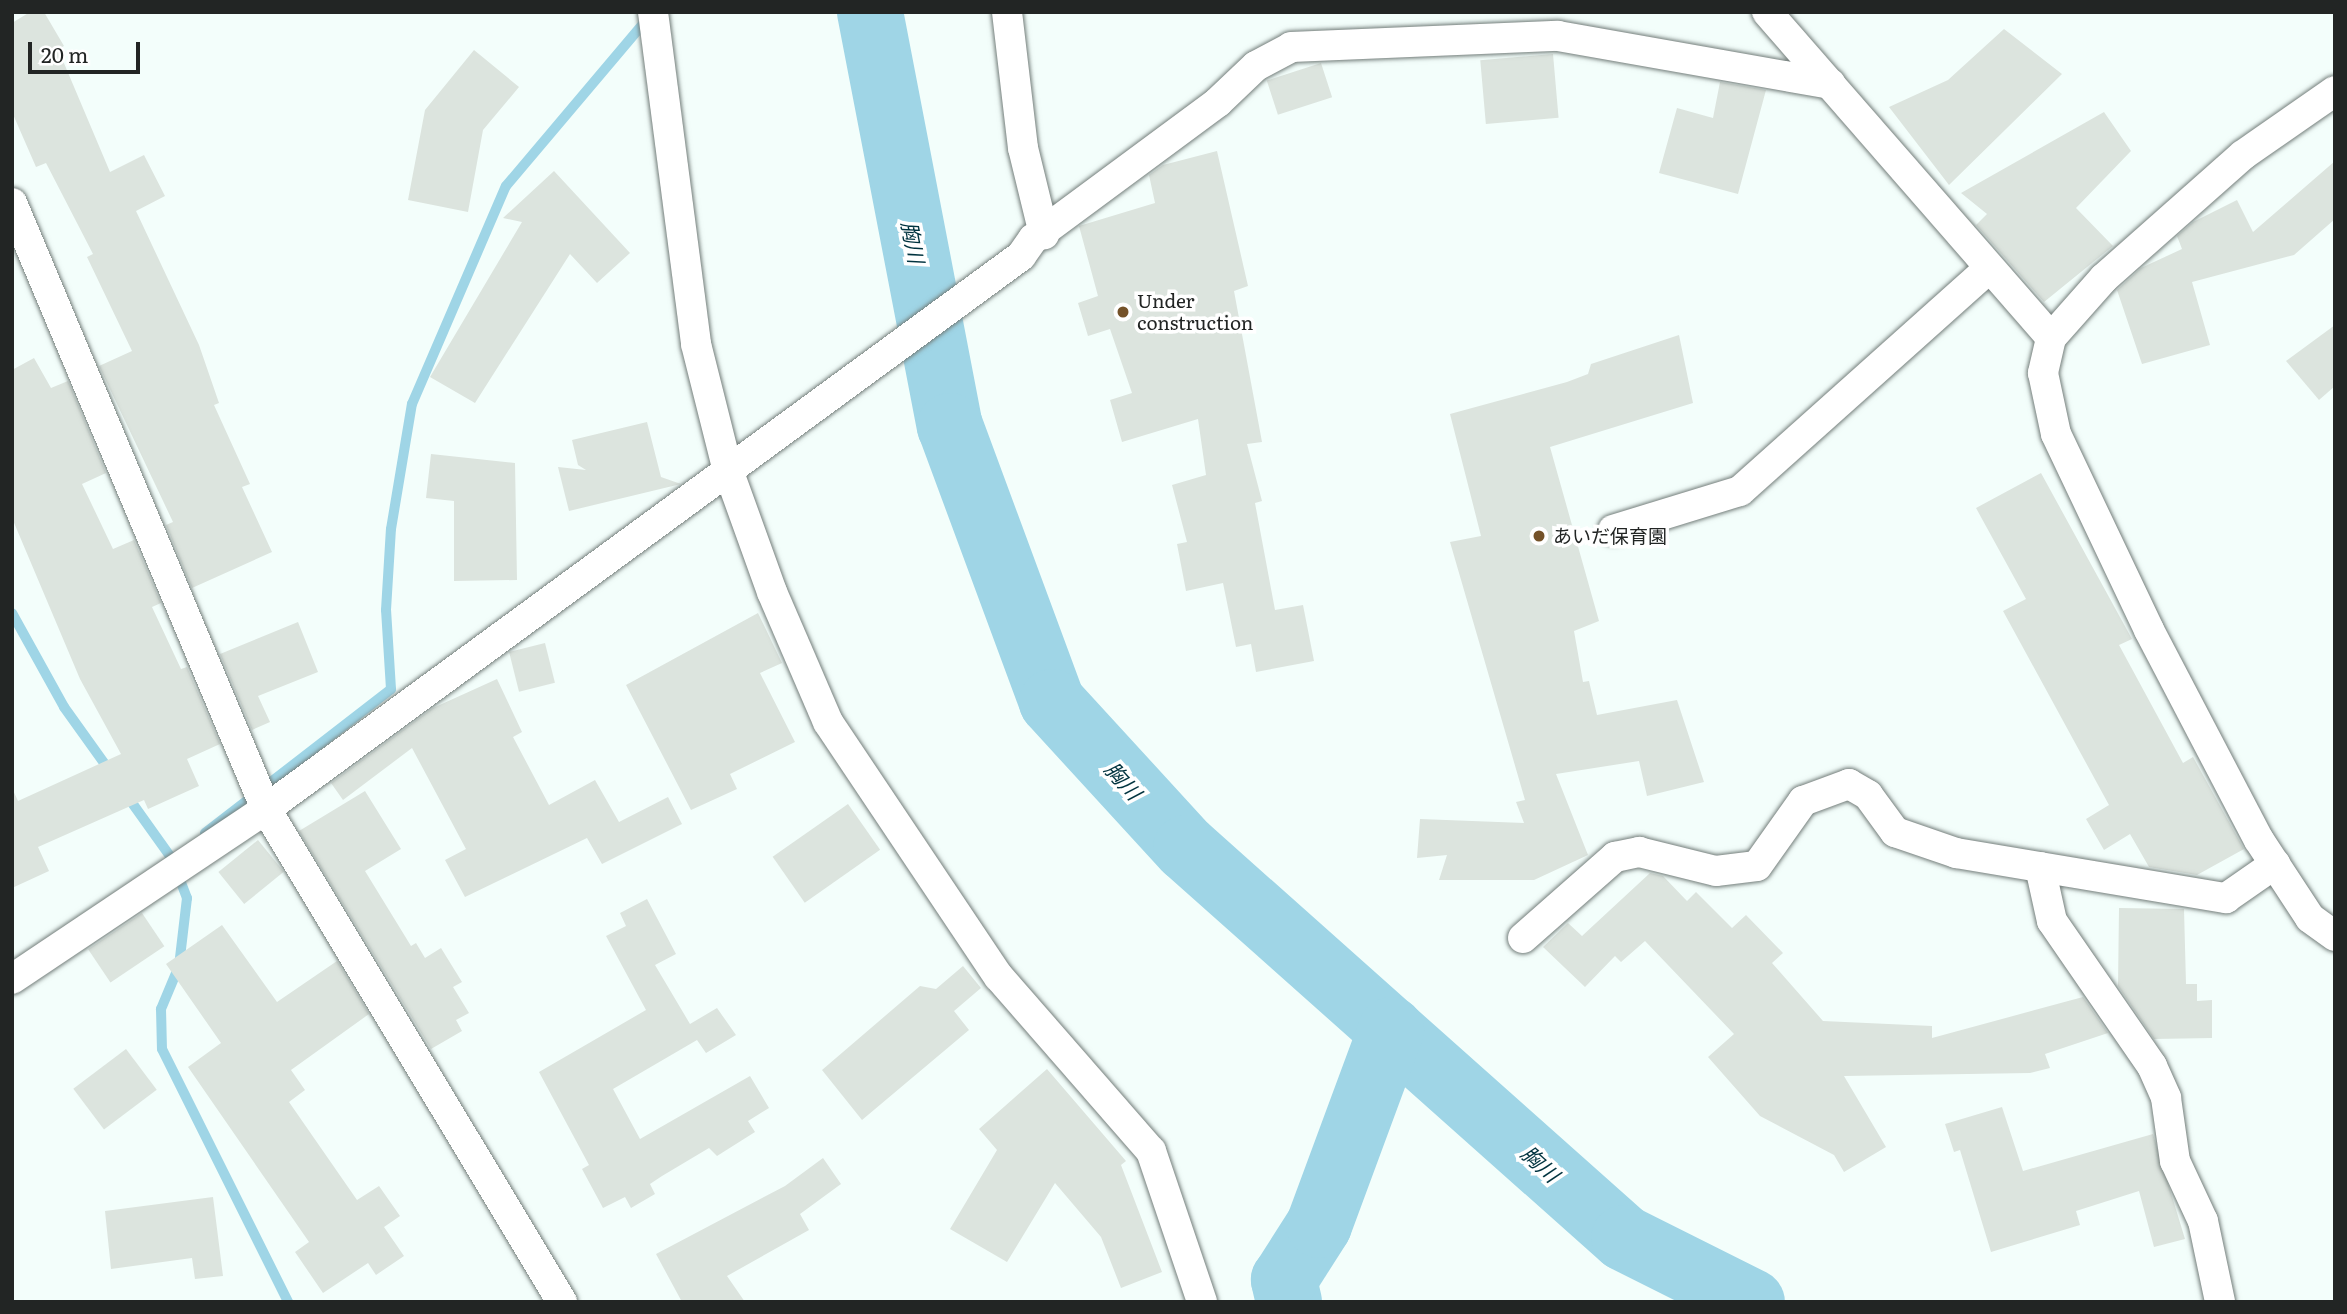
<!DOCTYPE html>
<html>
<head>
<meta charset="utf-8">
<style>
	body { margin:0 }
	#map { position:relative; width:2347px; height:1314px; overflow:hidden; background:#f3fefb; font-family:Literata,"Noto Sans JP",serif }
	div>[style] { position:absolute }
	.stream>* { height:10px; margin:-5px; padding:0 5px; transform-origin:5px; border-radius:5px; background:#9fd5e6 }
	.river>* { height:66px; margin:-33px; padding:0 33px; transform-origin:33px; border-radius:33px; background:#9fd5e6 }
	.building>* { inset:0; background:#dce4de; transform-origin:0 0 }
	.roads { filter:drop-shadow(0 0 2px #747e7b) drop-shadow(0 0 2px #747e7b) }
	.minor>* { height:30px; margin:-15px; padding:0 15px; transform-origin:15px; border-radius:15px; background:#fff }
	.dots>* { width:19px; height:19px; translate:-50% -50%; box-sizing:border-box; border:4px solid #fff; border-radius:50% }
	span { translate:-50% -50%; white-space:nowrap; text-align:center; line-height:1.15; -webkit-text-stroke:7px #fff; paint-order:stroke }
	.poi-label { font-size:19px; color:#222524 }
	.left { translate:0 -50%; text-align:left }
	.water-label { font-size:21px; color:#00333f; font-style:italic }
	.frame { position:absolute; inset:0; border:14px solid #222524; pointer-events:none }
	.scale { position:absolute; left:28px; top:42px; width:112px; height:32px; box-sizing:border-box; border:4px solid #222524; border-top:0; padding-left:9px; font-size:21px; line-height:24px; white-space:nowrap; color:#222524; -webkit-text-stroke:5px #fff; paint-order:stroke }
</style>
</head>
<body>
<div id="map">
	<div class="stream">
		<i style="left:12px;top:613px;width:107px;rotate:61deg"></i>
		<i style="left:64px;top:707px;width:82px;rotate:54.4deg"></i>
		<i style="left:125px;top:793px;width:81px;rotate:54.5deg"></i>
		<i style="left:172px;top:859px;width:42px;rotate:69deg"></i>
		<i style="left:187px;top:898px;width:68px;rotate:96.7deg"></i>
		<i style="left:179px;top:966px;width:47px;rotate:112.7deg"></i>
		<i style="left:161px;top:1009px;width:40px;rotate:88.6deg"></i>
		<i style="left:162px;top:1049px;width:283px;rotate:63.5deg"></i>
		<i style="left:205px;top:833px;width:235px;rotate:-37.7deg"></i>
		<i style="left:391px;top:689px;width:79px;rotate:-93.6deg"></i>
		<i style="left:386px;top:610px;width:81px;rotate:-86.5deg"></i>
		<i style="left:391px;top:529px;width:127px;rotate:-80.5deg"></i>
		<i style="left:412px;top:404px;width:237px;rotate:-66.7deg"></i>
		<i style="left:506px;top:186px;width:221px;rotate:-49.8deg"></i>
	</div>
	<div class="river">
		<i style="left:870px;top:12px;width:422px;rotate:79.1deg"></i>
		<i style="left:950px;top:426px;width:294px;rotate:69.7deg"></i>
		<i style="left:1052px;top:702px;width:198px;rotate:47.5deg"></i>
		<i style="left:1186px;top:848px;width:586px;rotate:41.68deg"></i>
		<i style="left:1624px;top:1238px;width:143px;rotate:26.6deg"></i>
		<i style="left:1289px;top:1302px;width:23px;rotate:-103deg"></i>
		<i style="left:1284px;top:1280px;width:65px;rotate:-57.5deg"></i>
		<i style="left:1319px;top:1225px;width:208px;rotate:-69.7deg"></i>
	</div>
	<div class="building">
		<i style="clip-path:polygon(30px 12px,44px 12px,64px 46px,58px 49px,110px 172px,144px 155px,165px 196px,136px 211px,199px 345px,219px 403px,214px 405px,250px 484px,242px 487px,272px 552px,192px 588px,166px 525px,173px 522px,99px 366px,132px 351px,87px 257px,93px 254px,46px 163px,36px 167px,12px 112px,12px 23px)"></i>
		<i style="clip-path:polygon(2004px 29px,2062px 74px,1949px 185px,1889px 107px,1948px 80px)"></i>
		<i style="clip-path:polygon(474px 50px,519px 87px,483px 130px,468px 212px,408px 200px,425px 110px)"></i>
		<i style="left:1553px;top:54px;width:64px;height:73px;rotate:85deg"></i>
		<i style="left:1321px;top:63px;width:36px;height:57px;rotate:72deg"></i>
		<i style="clip-path:polygon(1720px 82px,1766px 90px,1738px 194px,1659px 173px,1677px 108px,1713px 118px)"></i>
		<i style="clip-path:polygon(2104px 112px,2131px 151px,2076px 208px,2113px 246px,2044px 302px,1976px 225px,1987px 214px,1961px 193px)"></i>
		<i style="clip-path:polygon(1217px 151px,1248px 286px,1234px 291px,1262px 442px,1247px 444px,1262px 501px,1255px 503px,1275px 610px,1303px 605px,1314px 661px,1256px 672px,1251px 644px,1236px 647px,1223px 583px,1186px 591px,1177px 544px,1187px 542px,1172px 485px,1206px 475px,1198px 419px,1122px 442px,1110px 400px,1132px 393px,1110px 329px,1088px 336px,1078px 303px,1098px 296px,1079px 226px,1155px 203px,1149px 175px,1163px 165px)"></i>
		<i style="clip-path:polygon(2335px 161px,2335px 219px,2294px 255px,2192px 282px,2210px 345px,2142px 364px,2117px 290px,2141px 268px,2182px 249px,2177px 236px,2193px 222px,2237px 200px,2253px 232px)"></i>
		<i style="clip-path:polygon(554px 171px,630px 253px,597px 283px,570px 254px,475px 403px,430px 377px,522px 222px,503px 218px)"></i>
		<i style="clip-path:polygon(2335px 325px,2335px 386px,2319px 400px,2286px 361px)"></i>
		<i style="clip-path:polygon(1679px 335px,1693px 403px,1550px 447px,1599px 621px,1574px 631px,1583px 682px,1589px 681px,1597px 715px,1677px 700px,1704px 782px,1647px 796px,1639px 761px,1556px 774px,1588px 855px,1534px 880px,1439px 880px,1447px 855px,1417px 858px,1420px 819px,1524px 823px,1516px 802px,1525px 800px,1450px 542px,1481px 536px,1450px 414px,1567px 382px,1588px 374px,1591px 364px)"></i>
		<i style="clip-path:polygon(34px 358px,51px 388px,68px 381px,106px 473px,82px 484px,113px 549px,134px 540px,161px 603px,152px 607px,181px 669px,187px 667px,220px 744px,187px 759px,199px 786px,148px 809px,144px 800px,38px 847px,49px 871px,12px 888px,12px 788px,18px 801px,121px 754px,80px 679px,12px 518px,12px 370px)"></i>
		<i style="clip-path:polygon(647px 422px,661px 477px,681px 484px,569px 511px,558px 467px,586px 470px,578px 465px,572px 440px)"></i>
		<i style="clip-path:polygon(431px 454px,515px 463px,517px 580px,454px 581px,454px 501px,426px 498px)"></i>
		<i style="clip-path:polygon(2041px 473px,2132px 639px,2119px 645px,2183px 763px,2193px 757px,2244px 849px,2197px 875px,2149px 867px,2130px 834px,2104px 850px,2086px 819px,2109px 805px,2003px 611px,2026px 599px,1976px 508px)"></i>
		<i style="clip-path:polygon(758px 613px,782px 663px,760px 673px,795px 742px,730px 774px,737px 789px,691px 810px,626px 685px)"></i>
		<i style="clip-path:polygon(298px 622px,318px 672px,258px 696px,270px 722px,252px 730px,220px 654px)"></i>
		<i style="left:545px;top:643px;width:41px;height:37px;rotate:76deg"></i>
		<i style="clip-path:polygon(497px 679px,522px 732px,513px 737px,549px 805px,595px 780px,619px 822px,668px 797px,682px 824px,602px 864px,587px 838px,465px 897px,445px 860px,466px 849px,412px 748px,343px 800px,331px 783px,433px 708px)"></i>
		<i style="clip-path:polygon(365px 791px,401px 849px,365px 871px,411px 946px,416px 943px,425px 958px,441px 948px,462px 982px,453px 987px,469px 1013px,456px 1020px,462px 1031px,431px 1049px,299px 831px)"></i>
		<i style="left:848px;top:804px;width:56px;height:92px;rotate:55deg"></i>
		<i style="left:258px;top:840px;width:41px;height:51px;rotate:51deg"></i>
		<i style="clip-path:polygon(1650px 873px,1663px 876px,1687px 901px,1696px 892px,1732px 928px,1746px 915px,1783px 953px,1772px 963px,1823px 1021px,1932px 1026px,1932px 1038px,2083px 997px,2108px 1033px,2045px 1054px,2050px 1068px,2030px 1073px,1844px 1076px,1886px 1147px,1844px 1172px,1834px 1155px,1760px 1116px,1708px 1057px,1734px 1034px,1645px 941px,1621px 962px,1615px 956px,1585px 987px,1543px 947px,1568px 923px,1582px 936px)"></i>
		<i style="clip-path:polygon(647px 899px,676px 954px,655px 965px,690px 1024px,717px 1008px,736px 1035px,706px 1053px,697px 1040px,613px 1089px,640px 1139px,750px 1076px,769px 1108px,748px 1121px,755px 1132px,717px 1156px,709px 1148px,662px 1176px,650px 1184px,655px 1194px,631px 1208px,625px 1197px,603px 1208px,582px 1169px,589px 1165px,539px 1072px,646px 1010px,606px 936px,626px 926px,620px 913px)"></i>
		<i style="clip-path:polygon(2119px 908px,2184px 909px,2186px 984px,2197px 984px,2197px 1001px,2212px 1000px,2212px 1038px,2154px 1039px,2118px 986px)"></i>
		<i style="left:142px;top:913px;width:40px;height:65px;rotate:56deg"></i>
		<i style="clip-path:polygon(222px 925px,277px 1002px,337px 961px,369px 1014px,291px 1070px,305px 1090px,289px 1102px,357px 1200px,379px 1186px,400px 1216px,384px 1227px,404px 1256px,376px 1275px,368px 1263px,323px 1293px,295px 1252px,309px 1242px,188px 1067px,221px 1043px,166px 964px)"></i>
		<i style="clip-path:polygon(963px 966px,981px 988px,954px 1011px,969px 1030px,862px 1120px,822px 1070px,920px 986px,936px 989px)"></i>
		<i style="left:126px;top:1049px;width:51px;height:66px;rotate:53deg"></i>
		<i style="clip-path:polygon(1047px 1069px,1126px 1161px,1121px 1165px,1162px 1272px,1121px 1288px,1101px 1237px,1055px 1183px,1007px 1262px,950px 1229px,997px 1150px,979px 1129px)"></i>
		<i style="clip-path:polygon(2002px 1107px,2023px 1171px,2153px 1134px,2185px 1239px,2154px 1247px,2139px 1191px,2076px 1211px,2080px 1225px,1991px 1252px,1960px 1150px,1954px 1152px,1945px 1124px)"></i>
		<i style="clip-path:polygon(823px 1158px,841px 1184px,800px 1214px,809px 1230px,727px 1276px,745px 1302px,682px 1302px,656px 1254px,785px 1186px)"></i>
		<i style="clip-path:polygon(213px 1197px,223px 1276px,195px 1279px,192px 1258px,111px 1269px,105px 1211px)"></i>
	</div>
	<div class="roads">
		<div class="minor">
			<i style="left:653px;top:12px;width:335px;rotate:82.6deg"></i>
			<i style="left:696px;top:344px;width:127px;rotate:75.9deg"></i>
			<i style="left:727px;top:467px;width:133px;rotate:70.2deg"></i>
			<i style="left:772px;top:592px;width:142px;rotate:66.7deg"></i>
			<i style="left:828px;top:722px;width:307px;rotate:56.2deg"></i>
			<i style="left:999px;top:977px;width:231px;rotate:48.9deg"></i>
			<i style="left:1151px;top:1151px;width:159px;rotate:71.3deg"></i>
			<i style="left:1007px;top:12px;width:137px;rotate:83.3deg"></i>
			<i style="left:1023px;top:148px;width:89px;rotate:76.3deg"></i>
			<i style="left:1767px;top:12px;width:432px;rotate:48.9deg"></i>
			<i style="left:2335px;top:91px;width:112px;rotate:145.2deg"></i>
			<i style="left:2243px;top:155px;width:186px;rotate:138.5deg"></i>
			<i style="left:2104px;top:278px;width:80px;rotate:131.5deg"></i>
			<i style="left:2051px;top:338px;width:36px;rotate:103deg"></i>
			<i style="left:2043px;top:373px;width:62px;rotate:78deg"></i>
			<i style="left:2056px;top:434px;width:217px;rotate:64.6deg"></i>
			<i style="left:2149px;top:630px;width:237px;rotate:62.4deg"></i>
			<i style="left:2259px;top:840px;width:93px;rotate:56.8deg"></i>
			<i style="left:2310px;top:918px;width:31px;rotate:36deg"></i>
			<i style="left:12px;top:203px;width:657px;rotate:67.26deg"></i>
			<i style="left:266px;top:809px;width:575px;rotate:59.02deg"></i>
			<i style="left:1613px;top:530px;width:133px;rotate:-17.1deg"></i>
			<i style="left:1740px;top:491px;width:331px;rotate:-41.8deg"></i>
			<i style="left:2040px;top:867px;width:55px;rotate:77.5deg"></i>
			<i style="left:2052px;top:921px;width:176px;rotate:55.4deg"></i>
			<i style="left:2152px;top:1066px;width:35px;rotate:66deg"></i>
			<i style="left:2166px;top:1098px;width:64px;rotate:81.9deg"></i>
			<i style="left:2175px;top:1161px;width:66px;rotate:65deg"></i>
			<i style="left:2203px;top:1221px;width:83px;rotate:78.1deg"></i>
			<i style="left:1523px;top:938px;width:123px;rotate:-41.4deg"></i>
			<i style="left:1615px;top:857px;width:25px;rotate:-12deg"></i>
			<i style="left:1639px;top:852px;width:79px;rotate:13.9deg"></i>
			<i style="left:1716px;top:871px;width:41px;rotate:-7deg"></i>
			<i style="left:1757px;top:866px;width:80px;rotate:-54.7deg"></i>
			<i style="left:1803px;top:801px;width:49px;rotate:-20.3deg"></i>
			<i style="left:1849px;top:784px;width:22px;rotate:30deg"></i>
			<i style="left:1868px;top:795px;width:46px;rotate:53.9deg"></i>
			<i style="left:1895px;top:832px;width:65px;rotate:19deg"></i>
			<i style="left:1956px;top:853px;width:274px;rotate:9.5deg"></i>
			<i style="left:2226px;top:898px;width:60px;rotate:-34.8deg"></i>
			<i style="left:12px;top:979px;width:306px;rotate:-33.8deg"></i>
			<i style="left:266px;top:809px;width:936px;rotate:-36.22deg"></i>
			<i style="left:1021px;top:256px;width:21px;rotate:-55deg"></i>
			<i style="left:1033px;top:239px;width:230px;rotate:-36.5deg"></i>
			<i style="left:1218px;top:102px;width:52px;rotate:-43.5deg"></i>
			<i style="left:1256px;top:66px;width:40px;rotate:-28deg"></i>
			<i style="left:1291px;top:47px;width:267px;rotate:-2.4deg"></i>
			<i style="left:1558px;top:36px;width:277px;rotate:10deg"></i>
		</div>
	</div>
	<div class="dots">
		<i style="left:1123px;top:312px;background:#745229"></i>
		<i style="left:1539px;top:536px;background:#745229"></i>
	</div>
	<div class="poi-label">
		<span class="left" style="left:1137px;top:312px">Under<br>construction</span>
		<span class="left" style="left:1553px;top:536px">あいだ保育園</span>
	</div>
	<div class="water-label">
		<span style="left:914px;top:242px;rotate:79deg">胸川</span>
		<span style="left:1124px;top:780px;rotate:48deg">胸川</span>
		<span style="left:1541px;top:1163px;rotate:42deg">胸川</span>
	</div>
	<div class="frame"></div>
	<div class="scale">20 m</div>
</div>
</body>
</html>
